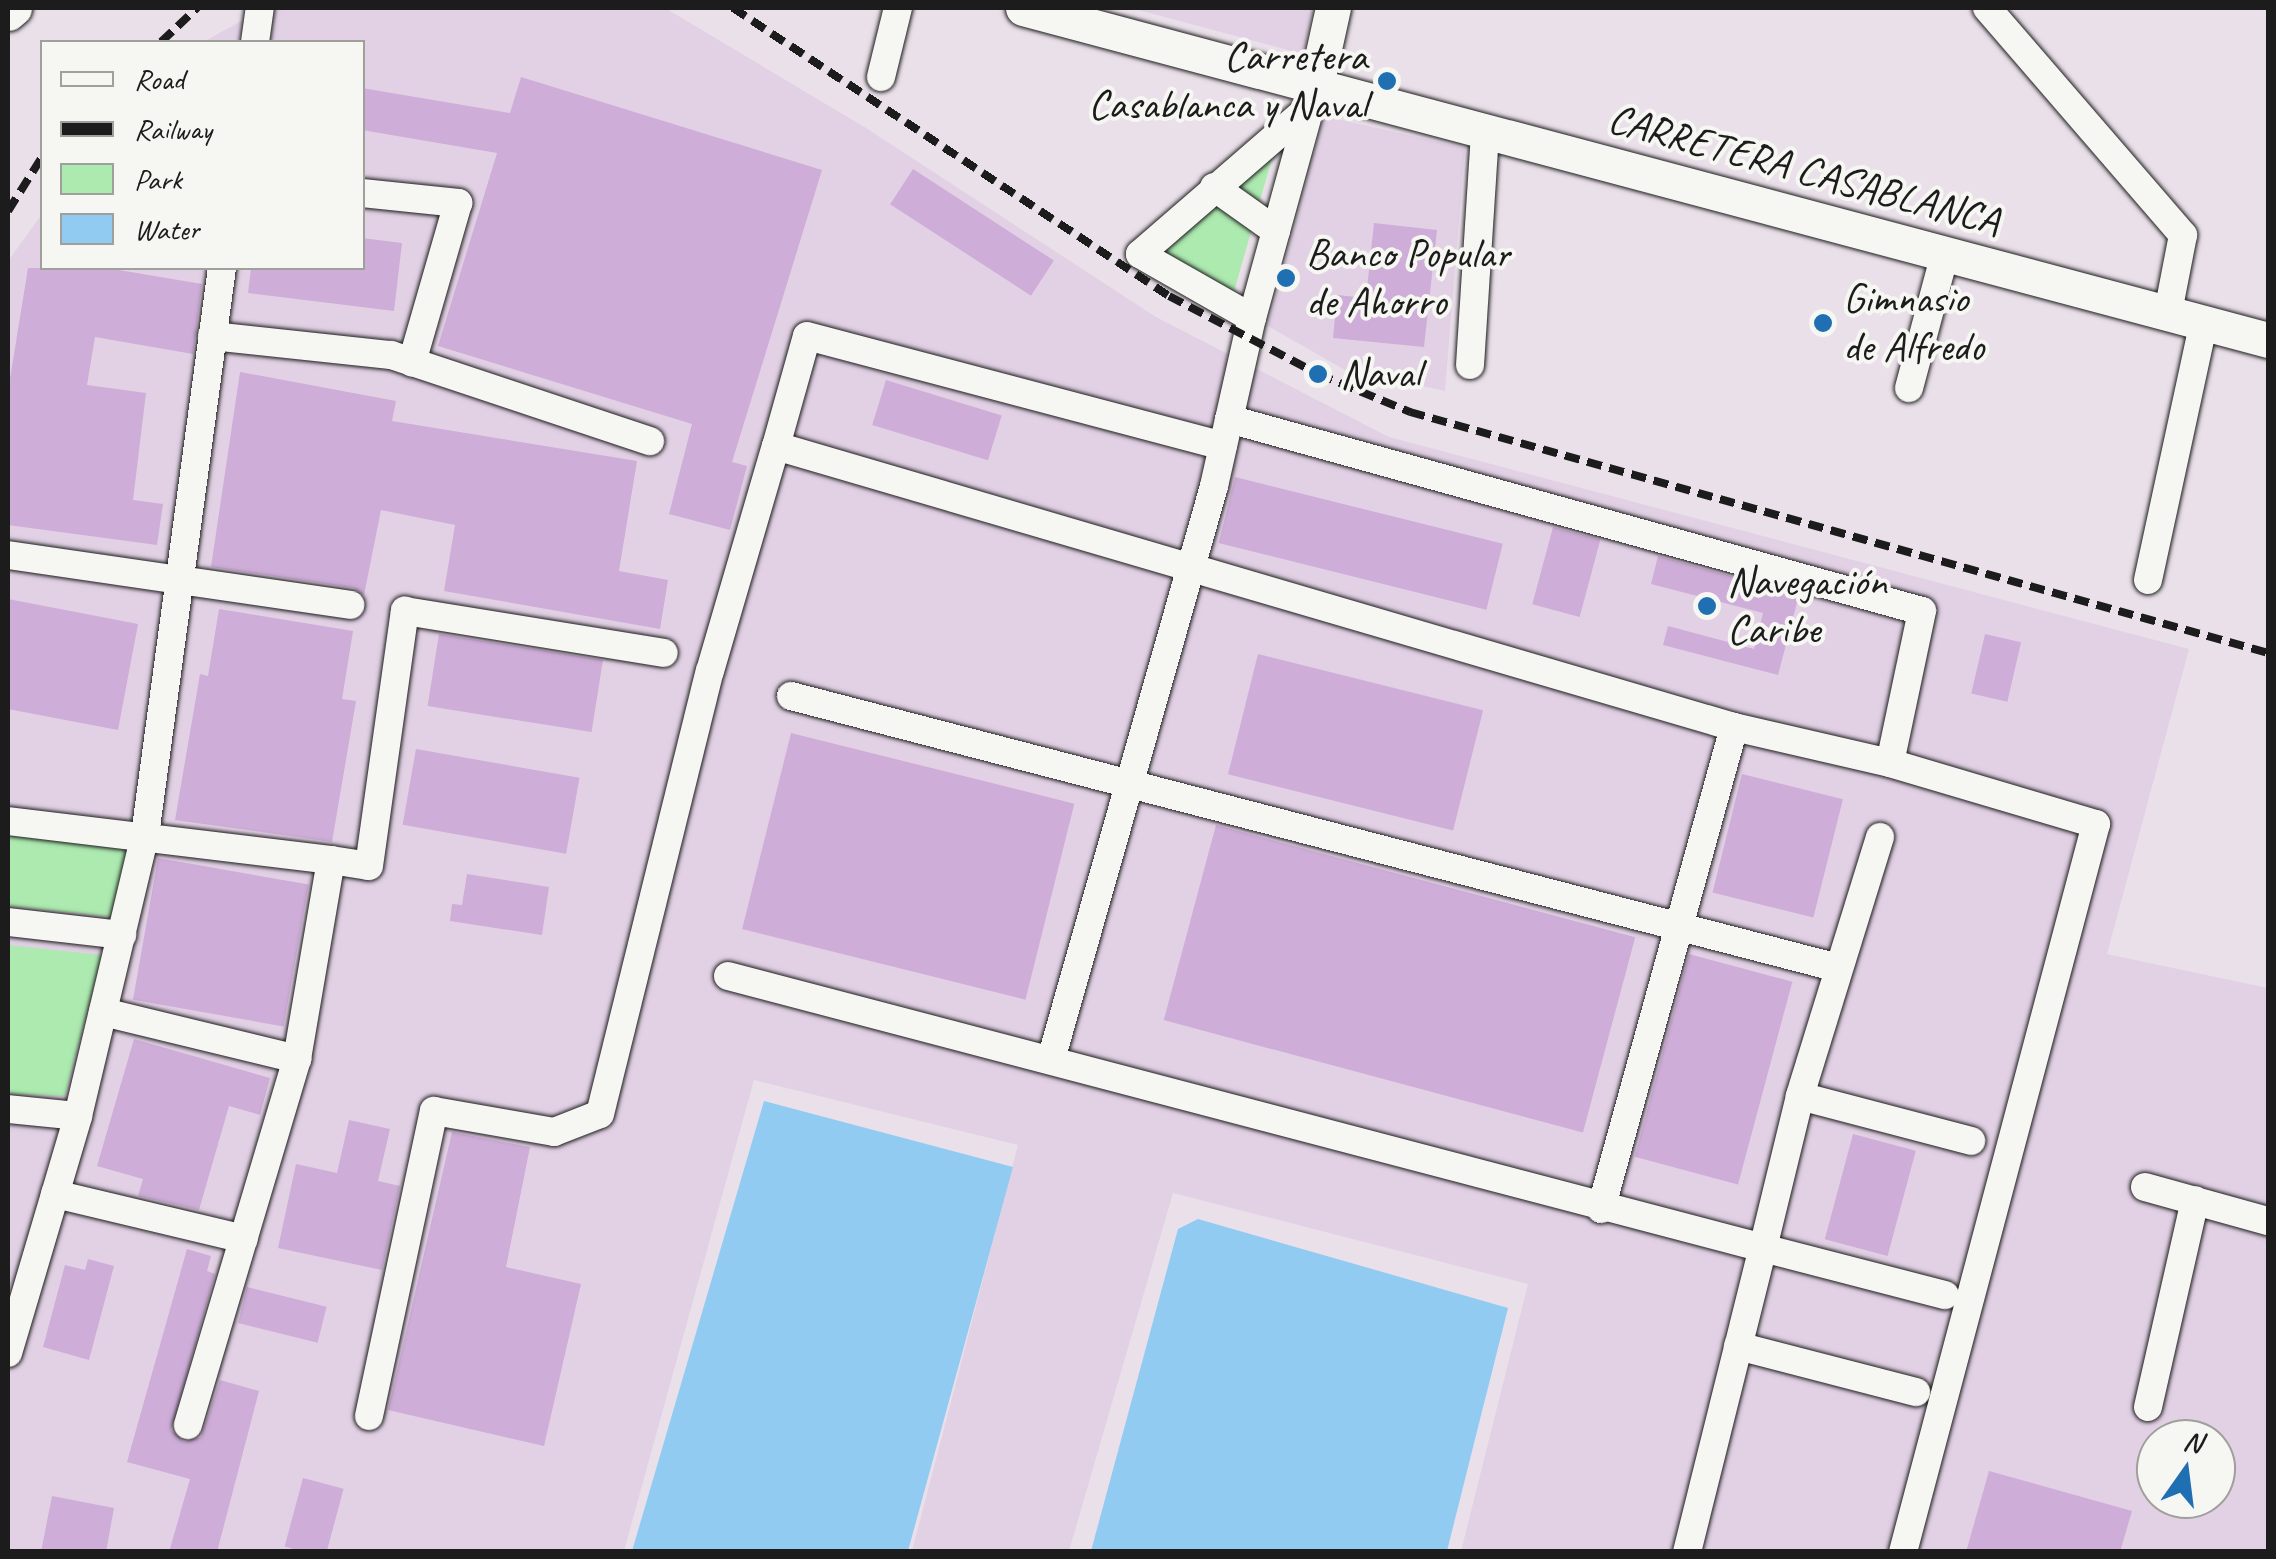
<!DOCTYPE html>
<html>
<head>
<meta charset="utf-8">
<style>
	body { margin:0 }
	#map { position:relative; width:2276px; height:1559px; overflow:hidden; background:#eae0ea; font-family:Caveat,sans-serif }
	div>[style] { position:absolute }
	.built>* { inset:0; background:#e2d1e5 }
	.green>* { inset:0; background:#aceab0 }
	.water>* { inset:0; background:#92cbf2 }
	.building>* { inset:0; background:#ceadd8; transform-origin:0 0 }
	.roads { filter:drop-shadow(0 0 2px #1c1c1c) drop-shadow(0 0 2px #1c1c1c) }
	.minor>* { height:28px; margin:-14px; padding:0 14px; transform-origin:14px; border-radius:14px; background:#f6f6f2 }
	.major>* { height:35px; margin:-17.5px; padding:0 17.5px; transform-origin:17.5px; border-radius:17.5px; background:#f6f6f2 }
	.rail>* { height:8px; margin-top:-4px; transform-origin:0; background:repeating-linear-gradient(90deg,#1c1c1c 0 15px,transparent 0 23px) }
	.dots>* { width:28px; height:28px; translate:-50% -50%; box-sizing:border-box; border:5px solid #f6f6f2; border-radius:50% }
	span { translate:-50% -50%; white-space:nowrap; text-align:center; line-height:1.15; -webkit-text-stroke:8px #f6f6f2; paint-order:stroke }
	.poi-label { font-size:42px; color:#1c1c1c }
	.right { translate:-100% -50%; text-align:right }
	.left { translate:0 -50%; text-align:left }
	.street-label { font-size:42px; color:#1c1c1c }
	.frame { position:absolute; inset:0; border:10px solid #1c1c1c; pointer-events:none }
	.legend { position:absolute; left:40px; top:40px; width:325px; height:230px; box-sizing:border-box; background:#f6f6f2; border:2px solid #9f9f9c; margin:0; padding:12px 18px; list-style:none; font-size:30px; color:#1c1c1c }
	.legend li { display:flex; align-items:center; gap:20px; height:50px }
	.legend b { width:50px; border:2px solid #9f9f9c }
	.north { position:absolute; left:2136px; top:1419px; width:100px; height:100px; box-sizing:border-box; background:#f6f6f2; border:2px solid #9f9f9c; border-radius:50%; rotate:14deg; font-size:28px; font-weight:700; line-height:40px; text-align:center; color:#1c1c1c }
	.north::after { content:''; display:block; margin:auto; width:35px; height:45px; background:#1f6fb2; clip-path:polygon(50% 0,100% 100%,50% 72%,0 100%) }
</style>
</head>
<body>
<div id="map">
	<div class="built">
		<i style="clip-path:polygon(evenodd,265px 8px,665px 8px,866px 128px,1156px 317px,1389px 437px,2189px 649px,2107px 954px,2268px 988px,2268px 1551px,1461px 1551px,1528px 1284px,1173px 1193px,1069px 1551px,912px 1551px,1018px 1145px,754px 1080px,624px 1551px,8px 1552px,8px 261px,42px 214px,42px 268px,362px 268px,362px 42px,203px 42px,265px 8px,2156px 1439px,2216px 1439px,2216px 1499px,2156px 1499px,2156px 1439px)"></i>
		<i style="clip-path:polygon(1131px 8px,1313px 8px,1303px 54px)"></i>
		<i style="clip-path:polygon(1324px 116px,1465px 148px,1445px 391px,1345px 370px,1268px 326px)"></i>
	</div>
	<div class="green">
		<i style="clip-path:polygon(1275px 148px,1233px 295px,1163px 253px)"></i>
		<i style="clip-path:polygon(8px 828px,113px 840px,131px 851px,114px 917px,8px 906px)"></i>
		<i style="clip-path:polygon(8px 945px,102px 955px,65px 1096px,8px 1094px)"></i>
	</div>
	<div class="water">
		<i style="clip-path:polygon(764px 1101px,1013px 1167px,908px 1551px,632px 1551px)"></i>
		<i style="clip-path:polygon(1198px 1219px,1508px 1308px,1447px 1551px,1091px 1551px,1178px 1229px)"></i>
	</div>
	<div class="building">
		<i style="clip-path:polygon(521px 77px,822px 170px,732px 462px,747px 466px,730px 530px,669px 514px,692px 424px,438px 346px,497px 153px,362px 130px,362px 88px,510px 113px)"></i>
		<i style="left:913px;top:169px;width:168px;height:42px;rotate:33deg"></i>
		<i style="clip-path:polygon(1374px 223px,1437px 230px,1424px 347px,1333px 338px,1337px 295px,1366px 298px)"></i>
		<i style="clip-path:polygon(362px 238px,402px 243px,394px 311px,248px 293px,251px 268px,362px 268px)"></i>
		<i style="clip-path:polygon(28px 268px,107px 268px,202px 284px,193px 354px,95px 337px,87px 385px,146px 393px,133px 500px,163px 504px,157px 545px,8px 525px,8px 391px)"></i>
		<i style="clip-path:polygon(240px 372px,396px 401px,392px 421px,637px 461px,619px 571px,668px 580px,660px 629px,444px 591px,455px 525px,381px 510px,364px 595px,353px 588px,211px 567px)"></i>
		<i style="left:886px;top:380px;width:121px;height:47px;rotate:17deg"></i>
		<i style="left:1235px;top:477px;width:276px;height:68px;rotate:14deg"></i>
		<i style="left:1553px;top:527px;width:49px;height:80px;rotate:15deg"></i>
		<i style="clip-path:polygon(1658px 556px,1799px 595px,1778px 675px,1663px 645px,1668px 626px,1754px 649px,1763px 613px,1651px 584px)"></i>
		<i style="clip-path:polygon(8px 599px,138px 624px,118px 730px,8px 709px)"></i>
		<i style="clip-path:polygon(219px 609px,353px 631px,342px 699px,356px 701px,332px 842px,175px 820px,200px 674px,208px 676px)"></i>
		<i style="left:439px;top:634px;width:166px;height:73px;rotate:9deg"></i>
		<i style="left:1985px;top:634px;width:37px;height:61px;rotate:13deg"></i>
		<i style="left:1258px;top:654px;width:232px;height:124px;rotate:14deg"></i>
		<i style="left:791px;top:733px;width:292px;height:202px;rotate:14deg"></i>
		<i style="left:416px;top:749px;width:166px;height:77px;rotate:10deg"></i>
		<i style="left:1742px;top:774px;width:104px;height:122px;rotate:14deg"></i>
		<i style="left:1216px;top:825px;width:434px;height:202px;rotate:15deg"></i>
		<i style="left:158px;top:858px;width:153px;height:144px;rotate:10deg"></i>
		<i style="clip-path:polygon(467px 874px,549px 887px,542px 935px,450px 921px,452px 904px,462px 905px)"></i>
		<i style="left:1689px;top:954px;width:107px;height:210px;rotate:15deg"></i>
		<i style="clip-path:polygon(134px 1039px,270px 1078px,260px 1115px,229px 1106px,199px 1210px,138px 1196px,143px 1179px,97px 1166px)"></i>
		<i style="clip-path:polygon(349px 1120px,390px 1129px,378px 1181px,400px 1186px,382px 1270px,278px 1248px,296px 1164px,337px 1173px)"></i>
		<i style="clip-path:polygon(452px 1132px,530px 1147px,506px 1267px,581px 1284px,544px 1446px,388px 1410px)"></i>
		<i style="left:1853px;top:1134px;width:65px;height:109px;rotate:15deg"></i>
		<i style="clip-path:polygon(187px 1249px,211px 1256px,207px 1271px,215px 1274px,171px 1430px,184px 1442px,201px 1437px,220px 1380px,259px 1391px,217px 1552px,169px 1552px,190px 1479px,127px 1462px)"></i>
		<i style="clip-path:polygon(88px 1259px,114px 1266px,89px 1360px,43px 1347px,65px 1265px,85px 1270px)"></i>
		<i style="left:247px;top:1287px;width:82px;height:37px;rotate:14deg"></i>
		<i style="clip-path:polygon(1989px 1471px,2132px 1511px,2120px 1552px,1966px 1552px)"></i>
		<i style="left:303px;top:1478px;width:42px;height:71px;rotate:15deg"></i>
		<i style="clip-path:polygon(52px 1496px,114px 1508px,106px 1552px,41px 1552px)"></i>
	</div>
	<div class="roads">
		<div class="minor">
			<i style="left:1987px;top:8px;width:300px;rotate:49.2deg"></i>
			<i style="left:2183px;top:235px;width:78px;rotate:101deg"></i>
			<i style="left:255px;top:42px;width:34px;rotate:-82deg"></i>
			<i style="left:881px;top:77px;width:71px;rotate:-76.2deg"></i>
			<i style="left:1214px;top:187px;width:76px;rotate:35.4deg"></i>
			<i style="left:362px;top:193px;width:97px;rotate:5.9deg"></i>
			<i style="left:458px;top:203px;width:166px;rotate:106.1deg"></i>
			<i style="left:1252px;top:318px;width:129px;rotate:-150.3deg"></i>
			<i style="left:1140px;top:254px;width:226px;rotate:-40.9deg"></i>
			<i style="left:212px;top:336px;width:180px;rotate:6.1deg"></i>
			<i style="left:391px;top:355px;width:273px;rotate:18.4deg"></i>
			<i style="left:1470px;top:365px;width:234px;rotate:-86.3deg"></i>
			<i style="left:1909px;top:388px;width:139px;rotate:-75deg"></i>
			<i style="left:1229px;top:419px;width:719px;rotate:15.49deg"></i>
			<i style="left:1922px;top:611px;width:155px;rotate:101.9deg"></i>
			<i style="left:1890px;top:763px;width:215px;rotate:16.5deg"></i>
			<i style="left:2096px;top:824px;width:753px;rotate:104.85deg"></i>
			<i style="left:776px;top:446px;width:114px;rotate:-74.3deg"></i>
			<i style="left:807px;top:336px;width:430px;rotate:14.8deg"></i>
			<i style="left:8px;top:555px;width:346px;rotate:8.3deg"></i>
			<i style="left:2148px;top:580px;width:264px;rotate:-77.8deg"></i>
			<i style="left:791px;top:696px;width:1082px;rotate:14.56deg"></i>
			<i style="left:8px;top:821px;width:325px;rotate:6.9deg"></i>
			<i style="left:331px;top:860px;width:202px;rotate:99.7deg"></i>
			<i style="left:1880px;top:837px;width:271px;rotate:107.2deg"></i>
			<i style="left:1800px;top:1096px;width:177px;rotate:14.7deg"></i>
			<i style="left:331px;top:860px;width:38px;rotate:9deg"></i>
			<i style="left:369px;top:866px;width:258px;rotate:-82deg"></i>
			<i style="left:405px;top:611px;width:262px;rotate:9.2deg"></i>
			<i style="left:8px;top:922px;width:115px;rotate:6.5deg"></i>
			<i style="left:728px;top:976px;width:1070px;rotate:14.72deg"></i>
			<i style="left:1763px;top:1248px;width:156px;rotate:-76.3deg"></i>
			<i style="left:103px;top:1012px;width:200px;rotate:13.6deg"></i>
			<i style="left:297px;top:1059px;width:382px;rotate:106.6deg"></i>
			<i style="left:1052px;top:1056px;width:593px;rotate:-74.13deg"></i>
			<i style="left:1214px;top:486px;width:172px;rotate:-77.3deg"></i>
			<i style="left:1252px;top:318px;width:242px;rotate:-74.6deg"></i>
			<i style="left:8px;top:1109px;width:70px;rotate:5.7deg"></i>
			<i style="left:2145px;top:1187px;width:128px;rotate:15.5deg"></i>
			<i style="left:55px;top:1194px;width:194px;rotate:13.4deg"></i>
			<i style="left:1601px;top:1209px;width:500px;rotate:-74.57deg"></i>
			<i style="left:1738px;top:1346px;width:184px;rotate:14.5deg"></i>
			<i style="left:8px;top:1353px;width:247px;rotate:-73.5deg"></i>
			<i style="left:78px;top:1116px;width:289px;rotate:-76.6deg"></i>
			<i style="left:145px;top:835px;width:572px;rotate:-82.27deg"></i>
			<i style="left:2148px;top:1407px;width:212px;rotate:-77.2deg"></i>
			<i style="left:369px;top:1416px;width:312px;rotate:-78deg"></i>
			<i style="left:434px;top:1111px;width:122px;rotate:9.9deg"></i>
			<i style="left:554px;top:1132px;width:49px;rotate:-21.4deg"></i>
			<i style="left:600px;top:1114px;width:456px;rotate:-76.1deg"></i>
			<i style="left:710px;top:671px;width:234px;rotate:-73.7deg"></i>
			<i style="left:776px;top:446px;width:998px;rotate:16.35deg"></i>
			<i style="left:1734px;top:727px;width:160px;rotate:13deg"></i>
			<i style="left:1687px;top:1552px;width:313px;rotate:-76deg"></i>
			<i style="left:1763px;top:1248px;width:188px;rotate:14.5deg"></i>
		</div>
		<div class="major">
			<i style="left:1023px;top:8px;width:1289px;rotate:14.93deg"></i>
			<i style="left:8px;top:13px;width:8px;rotate:-40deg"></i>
			<i style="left:1316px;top:85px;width:79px;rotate:-77.6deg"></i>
		</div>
	</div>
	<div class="rail">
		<i style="left:733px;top:8px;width:523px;rotate:33.45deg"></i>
		<i style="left:1169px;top:296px;width:168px;rotate:27.6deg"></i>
		<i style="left:1318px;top:374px;width:100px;rotate:22.4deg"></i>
		<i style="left:1410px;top:412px;width:891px;rotate:15.69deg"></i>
		<i style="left:161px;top:42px;width:50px;rotate:-43.4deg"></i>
		<i style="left:8px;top:211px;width:64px;rotate:-57.8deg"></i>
	</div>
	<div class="dots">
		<i style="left:1387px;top:81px;background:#1f6fb2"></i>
		<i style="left:1286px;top:278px;background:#1f6fb2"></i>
		<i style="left:1823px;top:323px;background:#1f6fb2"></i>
		<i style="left:1318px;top:374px;background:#1f6fb2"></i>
		<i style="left:1707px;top:606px;background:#1f6fb2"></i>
	</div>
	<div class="poi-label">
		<span class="right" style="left:1367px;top:81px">Carretera<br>Casablanca y Naval</span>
		<span class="left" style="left:1306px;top:278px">Banco Popular<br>de Ahorro</span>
		<span class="left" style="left:1843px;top:323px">Gimnasio<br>de Alfredo</span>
		<span class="left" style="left:1340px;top:374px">Naval</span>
		<span class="left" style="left:1727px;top:606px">Navegación<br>Caribe</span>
	</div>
	<div class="street-label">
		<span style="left:1804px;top:170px;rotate:15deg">CARRETERA CASABLANCA</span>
	</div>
	<div class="frame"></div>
	<ul class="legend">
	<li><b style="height:12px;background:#f6f6f2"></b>Road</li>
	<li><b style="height:12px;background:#1c1c1c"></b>Railway</li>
	<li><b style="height:28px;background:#aceab0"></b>Park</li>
	<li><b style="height:28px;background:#92cbf2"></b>Water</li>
	</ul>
	<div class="north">N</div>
</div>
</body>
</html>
